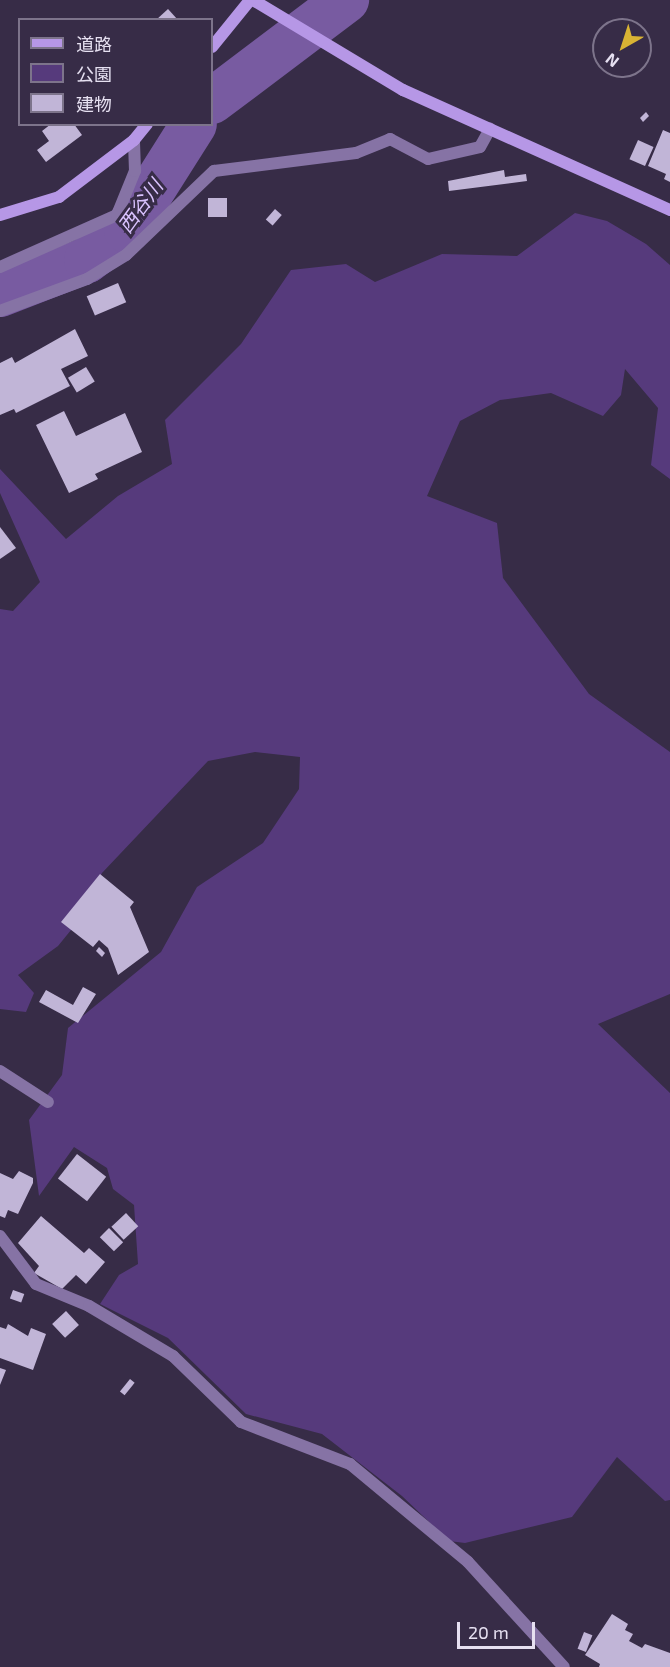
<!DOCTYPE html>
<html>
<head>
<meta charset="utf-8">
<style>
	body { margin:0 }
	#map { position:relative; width:670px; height:1667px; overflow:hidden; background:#372c47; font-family:"Exo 2","Noto Sans JP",sans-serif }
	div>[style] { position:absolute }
	.green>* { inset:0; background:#563a7c }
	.river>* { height:46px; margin:-23px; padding:0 23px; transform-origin:23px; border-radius:23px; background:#785ba1 }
	.building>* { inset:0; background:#c1b5d7; transform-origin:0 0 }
	.street>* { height:12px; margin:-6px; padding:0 6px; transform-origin:6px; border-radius:6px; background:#8673a5 }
	.secondary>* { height:12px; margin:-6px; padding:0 6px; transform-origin:6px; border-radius:6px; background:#b697e6 }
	span { translate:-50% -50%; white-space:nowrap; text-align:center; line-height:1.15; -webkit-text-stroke:6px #372c47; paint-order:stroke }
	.water-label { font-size:20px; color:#d9c2fe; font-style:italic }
	.legend { position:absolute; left:18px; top:18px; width:195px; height:108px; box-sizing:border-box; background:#372c47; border:2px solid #7d748b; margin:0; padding:8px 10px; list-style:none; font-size:18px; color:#e6e0f1 }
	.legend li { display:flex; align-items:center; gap:12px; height:30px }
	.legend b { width:30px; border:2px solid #7d748b }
	.north { position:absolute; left:592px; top:18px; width:60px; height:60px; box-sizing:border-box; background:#372c47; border:2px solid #7d748b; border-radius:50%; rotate:219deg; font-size:16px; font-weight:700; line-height:24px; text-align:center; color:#e6e0f1 }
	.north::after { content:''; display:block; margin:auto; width:21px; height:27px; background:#d9b334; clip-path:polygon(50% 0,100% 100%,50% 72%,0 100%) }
	.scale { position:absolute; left:457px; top:1622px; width:78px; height:27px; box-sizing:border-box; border:3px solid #e6e0f1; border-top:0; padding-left:8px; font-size:18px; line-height:21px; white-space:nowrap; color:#e6e0f1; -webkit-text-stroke:4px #372c47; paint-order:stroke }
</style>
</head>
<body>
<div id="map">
	<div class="green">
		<i style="clip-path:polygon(575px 213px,607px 221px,646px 244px,670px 265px,670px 479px,651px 465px,658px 408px,625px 369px,621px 395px,603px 416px,551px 393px,500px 400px,460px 421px,427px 496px,497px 523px,503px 578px,589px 694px,670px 752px,670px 994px,598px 1024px,670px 1093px,670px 1500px,665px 1501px,617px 1457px,572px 1517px,465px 1543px,449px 1541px,402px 1496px,322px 1434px,246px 1414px,168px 1338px,100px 1304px,119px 1275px,138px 1264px,134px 1205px,113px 1189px,107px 1168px,74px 1147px,39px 1196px,29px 1120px,62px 1075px,68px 1028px,161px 952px,197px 887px,263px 843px,299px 789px,300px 757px,255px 752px,208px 761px,102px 873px,80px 919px,58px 946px,18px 975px,34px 993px,26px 1012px,0 1009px,0 609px,13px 611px,40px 582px,0 493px,0 469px,66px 539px,118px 496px,172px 464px,165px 420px,241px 344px,291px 270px,346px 264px,375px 282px,442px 254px,517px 256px)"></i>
	</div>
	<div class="river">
		<i style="left:212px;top:101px;width:168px;rotate:-37deg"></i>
		<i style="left:0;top:294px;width:93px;rotate:-21.3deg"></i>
		<i style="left:87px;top:260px;width:50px;rotate:-36.9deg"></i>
		<i style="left:127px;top:230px;width:125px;rotate:-57.7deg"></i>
	</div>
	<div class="building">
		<i style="clip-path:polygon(168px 9px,178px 20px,156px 20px)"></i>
		<i style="clip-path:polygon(646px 112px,649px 116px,643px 122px,640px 118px)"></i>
		<i style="clip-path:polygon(51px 124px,74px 124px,82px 135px,46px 162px,37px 150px,49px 141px,42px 131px)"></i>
		<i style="clip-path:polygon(663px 130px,670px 133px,670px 182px,664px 179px,666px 174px,648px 166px)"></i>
		<i style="left:638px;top:140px;width:17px;height:21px;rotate:24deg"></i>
		<i style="clip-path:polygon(504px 170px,505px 177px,526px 174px,527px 181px,449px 191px,448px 181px)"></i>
		<i style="left:208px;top:198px;width:19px;height:19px"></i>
		<i style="left:275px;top:209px;width:9px;height:14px;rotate:41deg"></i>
		<i style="left:118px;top:283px;width:21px;height:34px;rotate:67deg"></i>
		<i style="clip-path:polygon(75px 329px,88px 356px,61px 369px,70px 386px,16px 413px,14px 409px,0 415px,0 363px,12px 357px,15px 363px)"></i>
		<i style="left:86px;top:367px;width:17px;height:21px;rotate:59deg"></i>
		<i style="clip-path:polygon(64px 411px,76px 436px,125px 413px,142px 452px,95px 474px,98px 479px,69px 493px,36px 425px)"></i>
		<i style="clip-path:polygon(0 527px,16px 548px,0 559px)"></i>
		<i style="clip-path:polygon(100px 874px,134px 902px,130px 907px,149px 952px,118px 975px,108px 948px,99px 940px,93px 947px,61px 922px)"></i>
		<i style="clip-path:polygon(99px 947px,105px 953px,102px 957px,96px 951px)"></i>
		<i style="clip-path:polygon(83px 987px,96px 994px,78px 1023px,39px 1002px,46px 990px,73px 1005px)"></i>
		<i style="left:77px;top:1154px;width:37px;height:31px;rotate:38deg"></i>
		<i style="clip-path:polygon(19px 1171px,33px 1178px,33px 1183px,18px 1214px,8px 1210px,5px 1218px,0 1216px,0 1173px,13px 1179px)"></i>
		<i style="left:126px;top:1213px;width:18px;height:20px;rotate:47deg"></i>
		<i style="clip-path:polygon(41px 1216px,84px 1253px,89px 1248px,105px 1262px,86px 1284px,76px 1275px,62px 1289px,34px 1273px,39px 1266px,18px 1243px)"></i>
		<i style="left:109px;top:1228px;width:20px;height:13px;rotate:45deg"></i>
		<i style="left:13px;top:1290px;width:12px;height:9px;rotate:20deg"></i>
		<i style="left:66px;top:1311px;width:19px;height:19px;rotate:47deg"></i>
		<i style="clip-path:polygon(8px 1324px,28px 1336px,31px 1328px,46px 1334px,33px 1370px,0 1358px,0 1327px,6px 1329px)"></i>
		<i style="clip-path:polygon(0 1368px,6px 1370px,0 1385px)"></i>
		<i style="left:130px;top:1379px;width:6px;height:16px;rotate:39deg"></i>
		<i style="clip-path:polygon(612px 1614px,628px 1624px,625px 1630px,633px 1634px,629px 1641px,642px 1648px,645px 1644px,670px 1653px,670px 1667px,599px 1667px,600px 1664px,585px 1655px)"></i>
		<i style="left:584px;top:1632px;width:9px;height:18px;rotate:21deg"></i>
	</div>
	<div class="street">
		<i style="left:0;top:267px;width:128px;rotate:-24deg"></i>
		<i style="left:117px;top:215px;width:48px;rotate:-67.8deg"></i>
		<i style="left:135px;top:171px;width:31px;rotate:-92deg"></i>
		<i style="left:0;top:311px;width:93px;rotate:-20.2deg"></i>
		<i style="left:87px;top:279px;width:46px;rotate:-31.6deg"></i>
		<i style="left:126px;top:255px;width:122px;rotate:-43.7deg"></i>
		<i style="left:214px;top:171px;width:143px;rotate:-7.2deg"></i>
		<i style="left:356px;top:153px;width:37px;rotate:-22deg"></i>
		<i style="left:390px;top:139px;width:43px;rotate:27.8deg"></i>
		<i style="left:428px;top:159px;width:53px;rotate:-13deg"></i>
		<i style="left:480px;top:147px;width:21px;rotate:-61deg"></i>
		<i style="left:0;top:1071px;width:57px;rotate:32.9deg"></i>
		<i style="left:0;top:1236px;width:60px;rotate:53.1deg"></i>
		<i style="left:36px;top:1284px;width:57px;rotate:22.5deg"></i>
		<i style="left:89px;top:1306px;width:98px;rotate:30.8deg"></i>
		<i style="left:173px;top:1356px;width:95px;rotate:44.1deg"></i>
		<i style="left:241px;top:1422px;width:117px;rotate:21.1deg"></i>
		<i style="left:350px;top:1464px;width:153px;rotate:39.7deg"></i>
		<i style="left:468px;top:1562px;width:142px;rotate:47.6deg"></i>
	</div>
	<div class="secondary">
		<i style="left:253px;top:0;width:175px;rotate:31deg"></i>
		<i style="left:403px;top:90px;width:293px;rotate:24.2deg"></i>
		<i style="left:212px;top:47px;width:60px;rotate:-51deg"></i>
		<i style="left:0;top:215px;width:62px;rotate:-17deg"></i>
		<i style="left:59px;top:197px;width:94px;rotate:-37.2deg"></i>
		<i style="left:134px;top:140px;width:21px;rotate:-51deg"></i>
	</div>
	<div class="water-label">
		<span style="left:140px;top:206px;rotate:-54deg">西谷川</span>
	</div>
	<ul class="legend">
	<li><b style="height:8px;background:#b697e6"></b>道路</li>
	<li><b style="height:16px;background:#563a7c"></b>公園</li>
	<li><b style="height:16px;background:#c1b5d7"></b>建物</li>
	</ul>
	<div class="north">N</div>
	<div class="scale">20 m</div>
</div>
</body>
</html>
